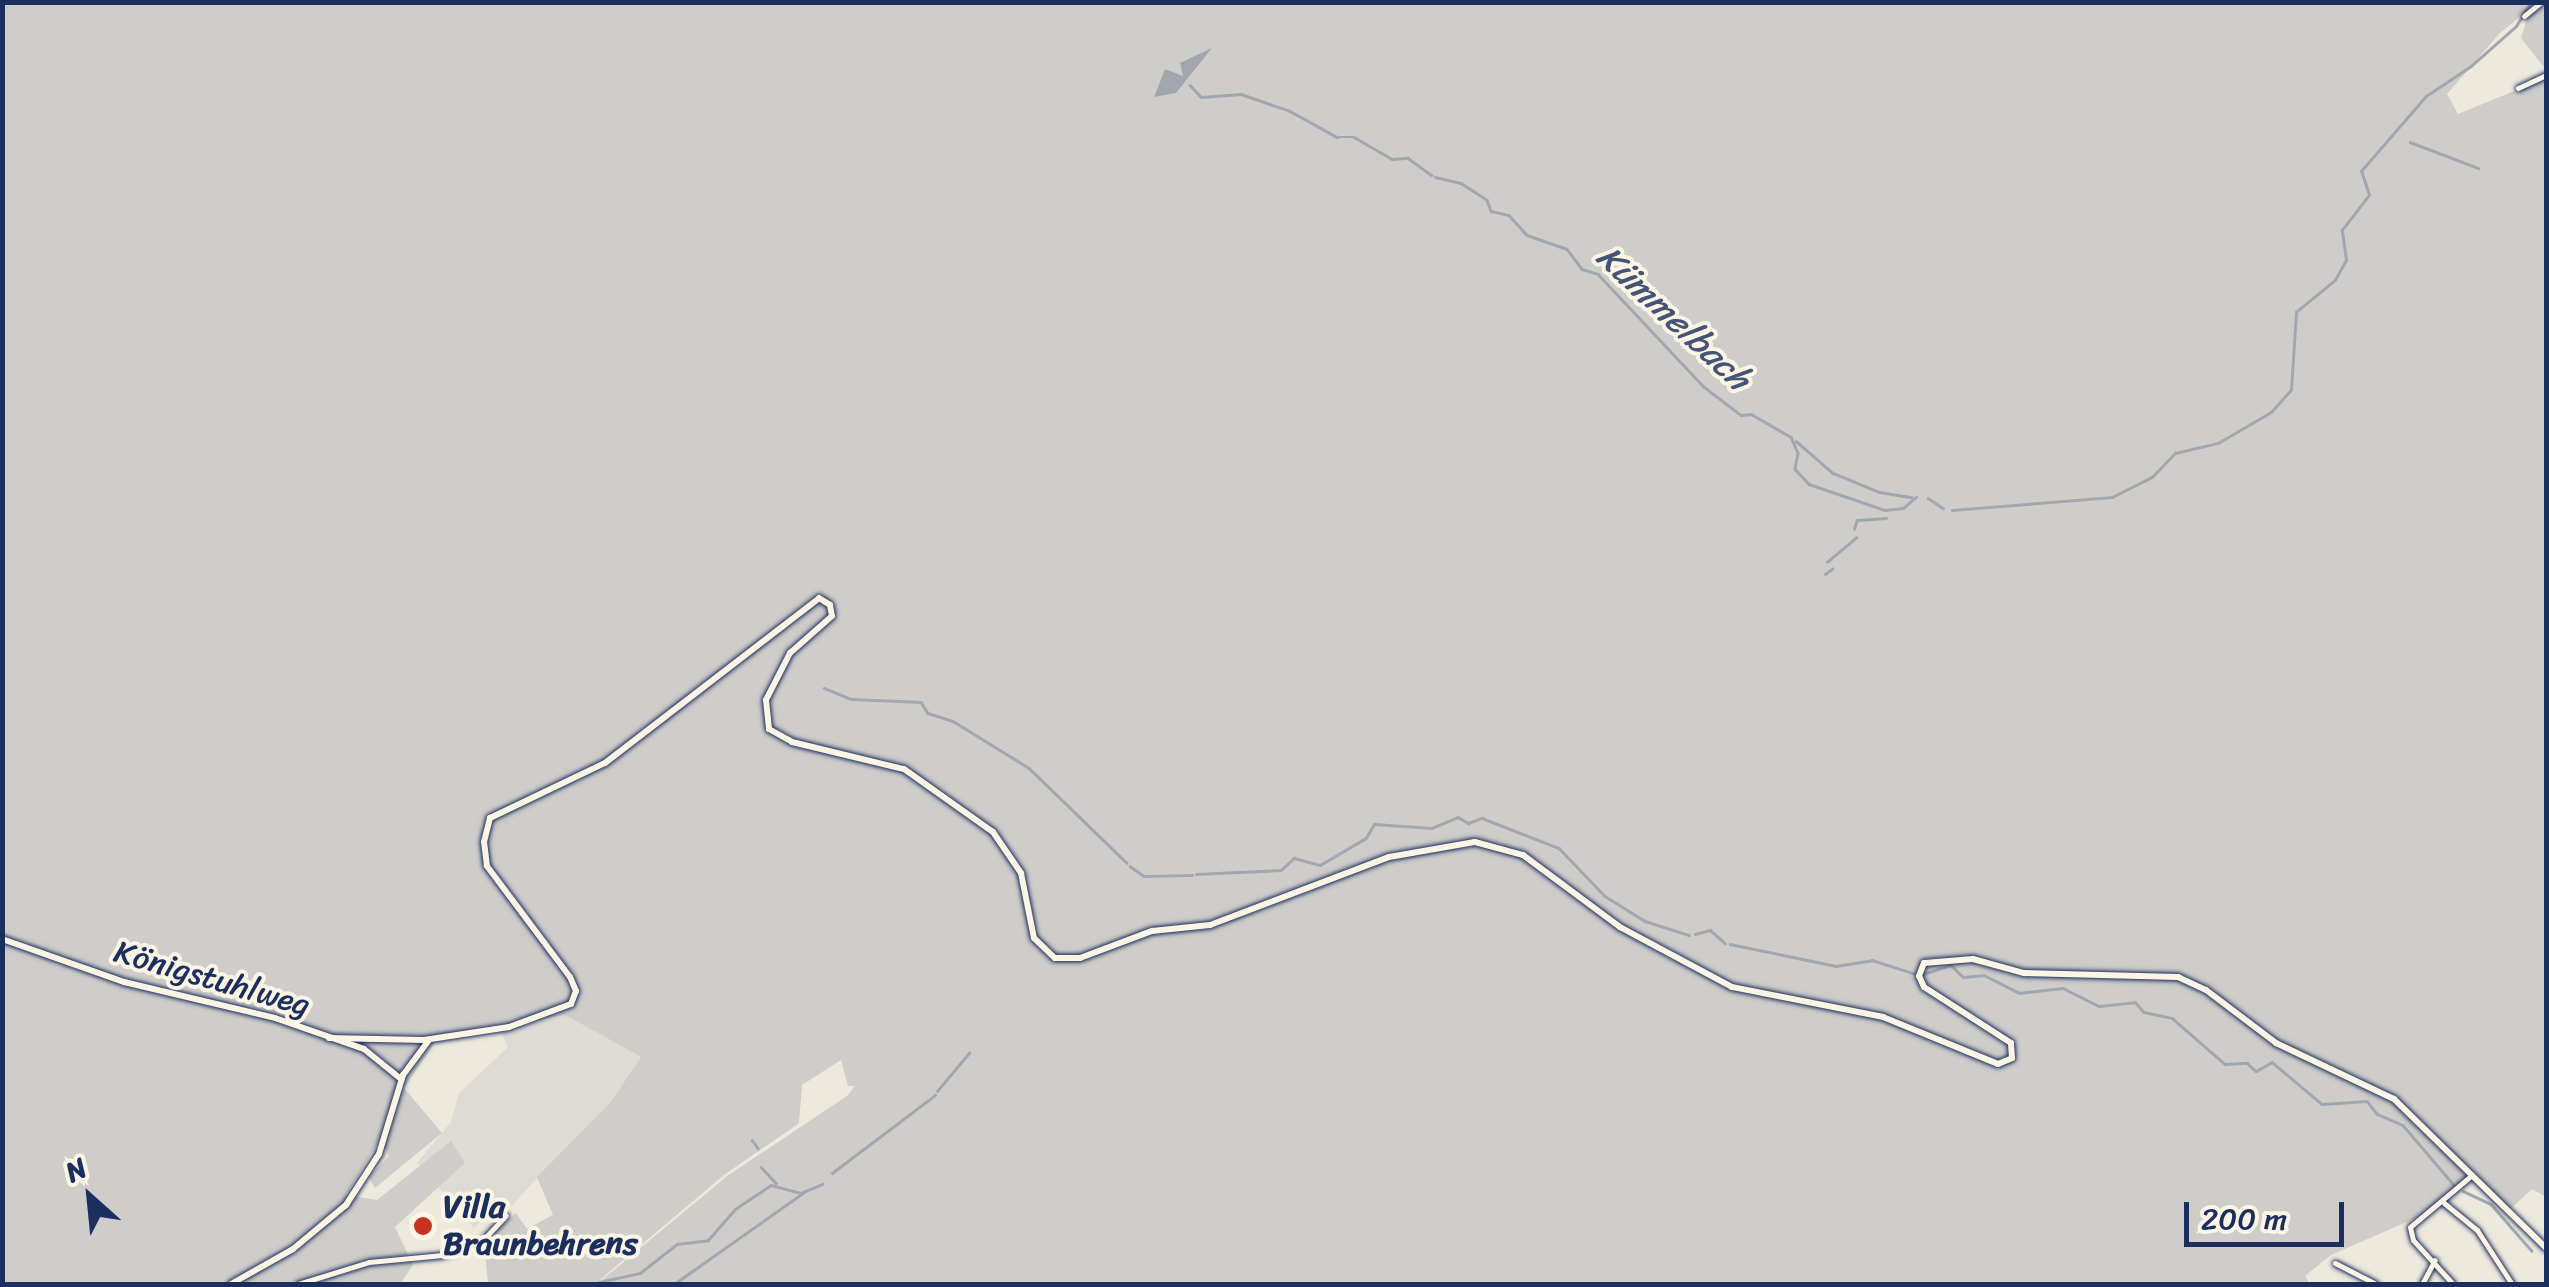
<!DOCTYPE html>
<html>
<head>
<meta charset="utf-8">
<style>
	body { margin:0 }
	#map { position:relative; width:2549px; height:1287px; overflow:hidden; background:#eee9dd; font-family:Sriracha,sans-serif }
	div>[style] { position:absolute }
	.built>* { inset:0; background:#dedbd4 }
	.green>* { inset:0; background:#cfcdca }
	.water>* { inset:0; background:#a2a7af }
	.stream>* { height:2.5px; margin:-1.25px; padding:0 1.25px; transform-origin:1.25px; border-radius:1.25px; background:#a2a7af }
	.roads { filter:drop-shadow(0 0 2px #1b2f5e) drop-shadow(0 0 2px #1b2f5e) }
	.minor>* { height:5px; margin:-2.5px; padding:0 2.5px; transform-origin:2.5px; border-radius:2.5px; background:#fcf5e5 }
	.tertiary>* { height:6px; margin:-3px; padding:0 3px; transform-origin:3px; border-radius:3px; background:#fcf5e5 }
	.dots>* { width:28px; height:28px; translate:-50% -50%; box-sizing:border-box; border:5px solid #fcf5e5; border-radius:50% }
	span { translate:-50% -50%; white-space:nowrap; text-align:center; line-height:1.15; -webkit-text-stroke:8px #fcf5e5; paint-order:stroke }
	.street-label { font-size:32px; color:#1b2f5e }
	.poi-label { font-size:32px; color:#1b2f5e; font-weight:700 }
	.left { translate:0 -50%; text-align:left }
	.water-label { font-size:35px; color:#445376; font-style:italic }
	.frame { position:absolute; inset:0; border:5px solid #1b2f5e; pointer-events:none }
	.north { position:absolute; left:40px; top:1147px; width:100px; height:100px; -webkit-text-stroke:8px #fcf5e5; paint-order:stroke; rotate:333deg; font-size:28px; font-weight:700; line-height:40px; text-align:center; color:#1b2f5e }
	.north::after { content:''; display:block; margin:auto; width:35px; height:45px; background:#1b2f5e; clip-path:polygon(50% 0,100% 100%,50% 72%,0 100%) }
	.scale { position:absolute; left:2184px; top:1202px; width:160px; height:45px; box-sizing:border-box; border:5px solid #1b2f5e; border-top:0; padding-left:12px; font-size:30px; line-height:35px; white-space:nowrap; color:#1b2f5e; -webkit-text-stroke:8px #fcf5e5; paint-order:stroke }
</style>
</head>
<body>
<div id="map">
	<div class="built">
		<i style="clip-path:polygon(565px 1015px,641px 1057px,799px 1123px,724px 1175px,595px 1284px,527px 1229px,554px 1214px,537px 1178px,512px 1206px,504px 1197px,474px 1228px,417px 1163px,451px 1122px,459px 1093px,508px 1047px,500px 1031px)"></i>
	</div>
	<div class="green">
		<i style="clip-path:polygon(3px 3px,2537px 3px,2500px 33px,2447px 94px,2458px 114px,2546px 78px,2546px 1197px,2532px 1189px,2506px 1213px,2473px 1179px,2462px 1181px,2434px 1210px,2331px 1255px,2305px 1276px,2310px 1284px,597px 1284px,727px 1176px,847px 1096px,855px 1086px,848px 1086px,841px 1060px,802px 1085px,799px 1123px,724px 1175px,595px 1284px,488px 1284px,484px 1242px,516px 1213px,527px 1229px,553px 1215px,537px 1177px,610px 1103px,641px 1057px,565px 1015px,436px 1041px,404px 1088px,442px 1133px,375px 1188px,369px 1177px,389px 1156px,380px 1139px,346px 1195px,377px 1200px,451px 1141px,465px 1163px,395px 1227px,413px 1265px,400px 1284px,3px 1284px)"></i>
		<i style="clip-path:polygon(2546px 3px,2546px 70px,2521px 38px,2528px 16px)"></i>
	</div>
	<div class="water">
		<i style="clip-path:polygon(1212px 48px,1176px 93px,1154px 97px,1165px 69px,1183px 76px,1180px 63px)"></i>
	</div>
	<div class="stream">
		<i style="left:1190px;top:85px;width:16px;rotate:47deg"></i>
		<i style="left:1201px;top:97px;width:40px;rotate:-4.3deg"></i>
		<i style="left:1241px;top:94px;width:52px;rotate:19.1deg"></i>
		<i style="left:1290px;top:111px;width:54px;rotate:29deg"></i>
		<i style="left:1337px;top:137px;width:17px"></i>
		<i style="left:1354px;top:137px;width:44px;rotate:30.1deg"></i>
		<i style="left:1392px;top:159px;width:16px;rotate:-4deg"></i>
		<i style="left:1408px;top:158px;width:29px;rotate:36deg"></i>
		<i style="left:2410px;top:142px;width:73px;rotate:20.9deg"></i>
		<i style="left:1435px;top:177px;width:27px;rotate:13deg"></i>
		<i style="left:1461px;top:183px;width:31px;rotate:33deg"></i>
		<i style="left:1487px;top:200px;width:12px;rotate:70deg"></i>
		<i style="left:1491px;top:211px;width:18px;rotate:13deg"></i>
		<i style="left:1509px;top:215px;width:27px;rotate:48deg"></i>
		<i style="left:1527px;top:235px;width:42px;rotate:19.3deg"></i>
		<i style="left:1567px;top:249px;width:25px;rotate:53deg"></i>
		<i style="left:1582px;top:269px;width:17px;rotate:17deg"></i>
		<i style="left:1598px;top:274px;width:154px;rotate:46.8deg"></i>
		<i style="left:1703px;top:386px;width:48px;rotate:37.3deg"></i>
		<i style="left:1741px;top:415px;width:10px;rotate:-6deg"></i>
		<i style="left:1751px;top:414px;width:46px;rotate:29.9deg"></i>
		<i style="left:1791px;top:437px;width:17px;rotate:66deg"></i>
		<i style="left:1798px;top:453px;width:16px;rotate:101deg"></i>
		<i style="left:1795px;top:469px;width:21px;rotate:47deg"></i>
		<i style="left:1809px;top:484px;width:80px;rotate:18.9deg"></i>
		<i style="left:1885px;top:510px;width:18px;rotate:-6deg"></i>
		<i style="left:1903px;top:508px;width:17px;rotate:-40deg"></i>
		<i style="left:1796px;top:441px;width:49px;rotate:40.9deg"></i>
		<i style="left:1833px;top:473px;width:50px;rotate:22.4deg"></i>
		<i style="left:1879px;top:492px;width:33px;rotate:9deg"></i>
		<i style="left:1928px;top:498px;width:18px;rotate:34deg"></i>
		<i style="left:1952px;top:510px;width:161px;rotate:-4.6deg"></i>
		<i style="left:2112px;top:497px;width:45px;rotate:-26.6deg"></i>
		<i style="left:2152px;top:477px;width:33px;rotate:-46deg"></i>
		<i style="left:2175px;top:453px;width:44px;rotate:-13.1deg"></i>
		<i style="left:2218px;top:443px;width:61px;rotate:-30.3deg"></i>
		<i style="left:2271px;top:412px;width:30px;rotate:-48deg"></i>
		<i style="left:2291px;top:390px;width:78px;rotate:-86.3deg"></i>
		<i style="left:2296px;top:312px;width:50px;rotate:-39.4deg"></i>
		<i style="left:2335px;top:280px;width:23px;rotate:-61deg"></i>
		<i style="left:2346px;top:260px;width:30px;rotate:-98deg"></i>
		<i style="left:2342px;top:230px;width:44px;rotate:-52.4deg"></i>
		<i style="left:2369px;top:195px;width:25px;rotate:-108deg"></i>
		<i style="left:2361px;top:171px;width:99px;rotate:-49.1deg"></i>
		<i style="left:2426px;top:96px;width:54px;rotate:-33.7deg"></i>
		<i style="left:2471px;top:66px;width:60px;rotate:-41.6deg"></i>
		<i style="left:2516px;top:26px;width:28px;rotate:-58deg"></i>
		<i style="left:1854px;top:529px;width:9px;rotate:-72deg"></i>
		<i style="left:1857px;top:520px;width:29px;rotate:-4deg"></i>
		<i style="left:1827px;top:562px;width:38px;rotate:-40deg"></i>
		<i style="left:1825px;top:574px;width:9px;rotate:-36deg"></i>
		<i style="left:824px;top:688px;width:29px;rotate:22deg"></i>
		<i style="left:851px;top:699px;width:70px;rotate:2.5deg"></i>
		<i style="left:921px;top:702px;width:13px;rotate:58deg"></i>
		<i style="left:928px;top:713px;width:26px;rotate:18deg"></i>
		<i style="left:953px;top:721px;width:89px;rotate:31.7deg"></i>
		<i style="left:1029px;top:768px;width:136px;rotate:44.1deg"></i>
		<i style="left:1130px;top:866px;width:17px;rotate:36deg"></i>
		<i style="left:1144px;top:876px;width:48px;rotate:-1.2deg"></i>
		<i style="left:1196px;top:874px;width:85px;rotate:-2.7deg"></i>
		<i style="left:1281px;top:870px;width:18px;rotate:-43deg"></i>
		<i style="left:1294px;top:858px;width:27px;rotate:15deg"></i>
		<i style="left:1320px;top:865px;width:53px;rotate:-30.4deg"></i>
		<i style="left:1366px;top:838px;width:16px;rotate:-60deg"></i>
		<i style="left:1374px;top:824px;width:58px;rotate:3.9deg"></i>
		<i style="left:1432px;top:828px;width:28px;rotate:-23deg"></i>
		<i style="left:1458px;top:817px;width:12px;rotate:31deg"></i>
		<i style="left:1468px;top:823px;width:15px;rotate:-20deg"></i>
		<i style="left:1482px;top:818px;width:83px;rotate:21.3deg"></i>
		<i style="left:1559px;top:848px;width:66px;rotate:46.2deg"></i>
		<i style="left:1605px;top:896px;width:47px;rotate:32deg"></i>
		<i style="left:1645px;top:921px;width:46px;rotate:17.7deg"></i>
		<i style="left:1695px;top:934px;width:16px;rotate:-15deg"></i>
		<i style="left:1710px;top:930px;width:20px;rotate:41deg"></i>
		<i style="left:1730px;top:944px;width:108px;rotate:11.7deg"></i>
		<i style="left:1836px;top:966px;width:36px;rotate:-9deg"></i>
		<i style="left:1872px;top:960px;width:46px;rotate:17.7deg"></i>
		<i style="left:1923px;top:974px;width:29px;rotate:-18deg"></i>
		<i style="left:1951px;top:965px;width:17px;rotate:45deg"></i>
		<i style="left:1963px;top:977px;width:21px;rotate:-5deg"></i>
		<i style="left:1984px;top:975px;width:39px;rotate:27deg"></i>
		<i style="left:2019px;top:993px;width:44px;rotate:-6.5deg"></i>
		<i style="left:2063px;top:988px;width:40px;rotate:26.6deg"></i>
		<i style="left:2099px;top:1006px;width:36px;rotate:-6deg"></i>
		<i style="left:2135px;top:1002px;width:13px;rotate:48deg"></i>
		<i style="left:2144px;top:1012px;width:29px;rotate:12deg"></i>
		<i style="left:2172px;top:1018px;width:70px;rotate:41deg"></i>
		<i style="left:2225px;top:1064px;width:22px;rotate:-3deg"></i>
		<i style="left:2247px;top:1063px;width:12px;rotate:42deg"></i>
		<i style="left:2256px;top:1071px;width:18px;rotate:-29deg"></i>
		<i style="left:2272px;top:1062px;width:65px;rotate:40deg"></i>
		<i style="left:2322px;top:1104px;width:45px;rotate:-3.8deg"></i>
		<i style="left:2367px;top:1101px;width:16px;rotate:52deg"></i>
		<i style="left:2377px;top:1114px;width:28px;rotate:23deg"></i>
		<i style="left:2403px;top:1125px;width:80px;rotate:49.6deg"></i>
		<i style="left:937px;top:1091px;width:50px;rotate:-49.9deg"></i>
		<i style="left:752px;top:1140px;width:10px;rotate:53deg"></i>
		<i style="left:761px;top:1167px;width:22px;rotate:47deg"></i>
		<i style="left:832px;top:1173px;width:129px;rotate:-37.1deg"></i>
		<i style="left:2463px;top:1191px;width:31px;rotate:25deg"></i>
		<i style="left:2491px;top:1204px;width:62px;rotate:48.9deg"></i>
		<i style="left:599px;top:1282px;width:42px;rotate:-12.4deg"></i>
		<i style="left:640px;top:1273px;width:47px;rotate:-38.1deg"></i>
		<i style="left:677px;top:1244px;width:31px;rotate:-7deg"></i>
		<i style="left:708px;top:1240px;width:41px;rotate:-48.9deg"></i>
		<i style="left:735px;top:1209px;width:43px;rotate:-33.7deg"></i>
		<i style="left:771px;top:1185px;width:31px;rotate:15deg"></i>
		<i style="left:801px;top:1193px;width:23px;rotate:-23deg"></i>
		<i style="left:674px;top:1284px;width:158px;rotate:-35.2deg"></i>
	</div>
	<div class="roads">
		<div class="minor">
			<i style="left:2524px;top:16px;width:22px;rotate:-39deg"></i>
			<i style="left:2518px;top:88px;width:31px;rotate:-25deg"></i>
			<i style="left:2444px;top:1203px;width:43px;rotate:39.3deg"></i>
			<i style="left:2477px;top:1230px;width:64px;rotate:57.1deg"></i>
			<i style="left:2335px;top:1263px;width:46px;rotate:27.1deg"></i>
			<i style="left:298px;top:1284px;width:74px;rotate:-17.2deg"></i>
			<i style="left:369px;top:1262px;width:74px;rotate:-5.4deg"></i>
			<i style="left:443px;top:1255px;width:41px;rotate:-19.7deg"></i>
			<i style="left:482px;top:1241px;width:35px;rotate:-47deg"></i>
			<i style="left:2422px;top:1284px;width:27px;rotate:-62deg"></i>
			<i style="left:2453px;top:1284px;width:59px;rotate:-132.3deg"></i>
			<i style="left:2413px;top:1240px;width:13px;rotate:-103deg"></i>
			<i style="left:2410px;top:1227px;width:81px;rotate:-40deg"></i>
		</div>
		<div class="tertiary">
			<i style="left:2px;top:939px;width:129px;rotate:19.4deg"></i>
			<i style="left:124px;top:982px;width:155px;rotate:13.4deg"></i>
			<i style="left:275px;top:1018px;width:94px;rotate:19.2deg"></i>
			<i style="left:364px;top:1049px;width:48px;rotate:39deg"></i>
			<i style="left:329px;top:1038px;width:95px;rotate:1.2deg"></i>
			<i style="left:424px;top:1040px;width:86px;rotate:-8.7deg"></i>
			<i style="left:509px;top:1027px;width:66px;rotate:-20.4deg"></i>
			<i style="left:571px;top:1004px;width:14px;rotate:-69deg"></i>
			<i style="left:576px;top:991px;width:15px;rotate:-113deg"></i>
			<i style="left:570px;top:977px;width:139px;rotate:-126.8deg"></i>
			<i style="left:487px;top:866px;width:24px;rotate:-97deg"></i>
			<i style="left:484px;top:842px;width:25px;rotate:-76deg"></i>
			<i style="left:490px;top:818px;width:127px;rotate:-25.6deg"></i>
			<i style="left:605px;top:763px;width:270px;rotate:-37.6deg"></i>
			<i style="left:819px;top:598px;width:13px;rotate:32deg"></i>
			<i style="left:830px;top:605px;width:11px;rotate:80deg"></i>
			<i style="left:832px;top:616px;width:56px;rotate:138.6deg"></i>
			<i style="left:790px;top:653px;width:53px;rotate:117.1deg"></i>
			<i style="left:766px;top:700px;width:29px;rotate:84deg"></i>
			<i style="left:769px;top:729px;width:26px;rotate:29deg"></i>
			<i style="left:792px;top:742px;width:115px;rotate:13.6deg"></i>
			<i style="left:904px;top:769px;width:109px;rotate:35.3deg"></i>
			<i style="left:993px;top:832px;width:50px;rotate:55.7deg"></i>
			<i style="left:1021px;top:873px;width:66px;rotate:78.7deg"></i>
			<i style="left:1034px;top:938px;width:29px;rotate:44deg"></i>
			<i style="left:1055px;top:958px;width:25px"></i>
			<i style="left:1080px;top:958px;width:77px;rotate:-20.6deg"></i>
			<i style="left:1152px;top:931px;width:58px;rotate:-5.9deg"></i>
			<i style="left:1210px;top:925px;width:191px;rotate:-20.8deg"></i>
			<i style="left:1389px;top:857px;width:87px;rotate:-9.9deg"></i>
			<i style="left:1475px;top:842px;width:50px;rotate:15.2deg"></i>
			<i style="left:1523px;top:855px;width:121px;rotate:36.6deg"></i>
			<i style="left:1620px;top:927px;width:127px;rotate:28.2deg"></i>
			<i style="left:1732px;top:987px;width:154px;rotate:11.2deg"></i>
			<i style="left:1883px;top:1017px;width:124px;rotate:22.2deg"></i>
			<i style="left:1998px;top:1064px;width:15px;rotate:-23deg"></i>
			<i style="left:2012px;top:1058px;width:15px;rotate:-94deg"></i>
			<i style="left:2011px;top:1043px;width:103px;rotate:-147.2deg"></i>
			<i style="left:1924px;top:987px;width:12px;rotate:-114deg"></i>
			<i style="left:1919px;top:976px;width:14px;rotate:-69deg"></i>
			<i style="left:1924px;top:963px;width:49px;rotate:-4.7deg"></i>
			<i style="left:1973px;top:959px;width:53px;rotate:15.4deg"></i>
			<i style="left:2024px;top:973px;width:154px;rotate:1.5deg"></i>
			<i style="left:2178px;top:977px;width:31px;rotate:25deg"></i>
			<i style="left:2206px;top:990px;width:88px;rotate:37.1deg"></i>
			<i style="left:2276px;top:1043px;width:131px;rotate:25.4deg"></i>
			<i style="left:2394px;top:1099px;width:213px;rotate:44.4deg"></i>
			<i style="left:231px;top:1284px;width:71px;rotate:-29.4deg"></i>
			<i style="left:293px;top:1249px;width:69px;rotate:-39.7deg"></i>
			<i style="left:346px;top:1205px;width:61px;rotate:-57.1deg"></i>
			<i style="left:379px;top:1154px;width:83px;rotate:-73.1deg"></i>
			<i style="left:403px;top:1075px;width:44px;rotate:-53.4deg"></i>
		</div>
	</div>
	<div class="dots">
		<i style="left:423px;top:1226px;background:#c8321e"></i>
	</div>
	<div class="street-label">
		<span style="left:212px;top:979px;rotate:16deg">Königstuhlweg</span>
	</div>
	<div class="poi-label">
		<span class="left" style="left:443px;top:1226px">Villa<br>Braunbehrens</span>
	</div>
	<div class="water-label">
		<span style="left:1674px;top:317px;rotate:43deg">Kümmelbach</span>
	</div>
	<div class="frame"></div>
	<div class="north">N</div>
	<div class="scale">200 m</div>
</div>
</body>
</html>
